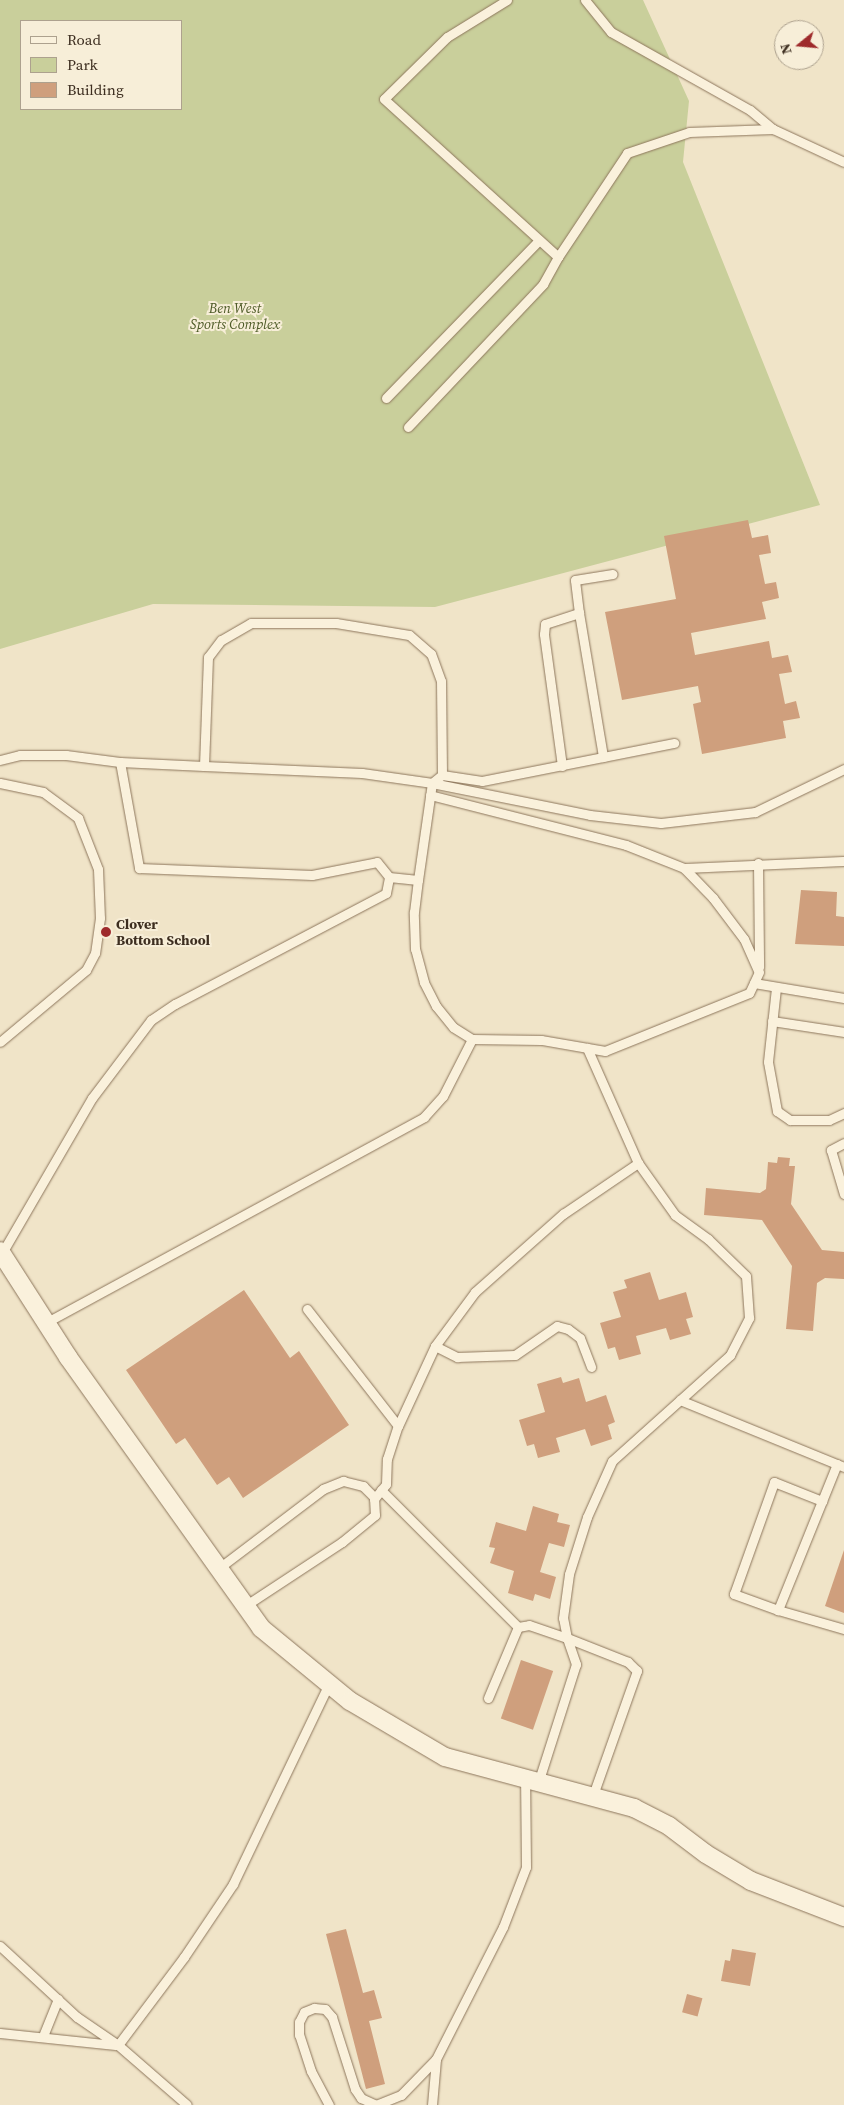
<!DOCTYPE html>
<html>
<head>
<meta charset="utf-8">
<style>
	body { margin:0 }
	#map { position:relative; width:844px; height:2105px; overflow:hidden; background:#f0e4c8; font-family:"Source Serif 4",serif }
	div>[style] { position:absolute }
	.green>* { inset:0; background:#c9cf9b }
	.building>* { inset:0; background:#cf9f7d; transform-origin:0 0 }
	.roads { filter:drop-shadow(0 0 1px #8d765c) drop-shadow(0 0 1px #8d765c) }
	.service>* { height:9px; margin:-4.5px; padding:0 4.5px; transform-origin:4.5px; border-radius:4.5px; background:#faf1dc }
	.minor>* { height:18px; margin:-9px; padding:0 9px; transform-origin:9px; border-radius:9px; background:#faf1dc }
	.dots>* { width:14px; height:14px; translate:-50% -50%; box-sizing:border-box; border:2px solid #f7eed8; border-radius:50% }
	span { translate:-50% -50%; white-space:nowrap; text-align:center; line-height:1.15; -webkit-text-stroke:4px #f7eed8; paint-order:stroke }
	.park-label { font-size:14px; color:#4d5a26; font-style:italic }
	.poi-label { font-size:14px; color:#3d2e20; font-weight:700 }
	.left { translate:0 -50%; text-align:left }
	.legend { position:absolute; left:20px; top:20px; width:162px; height:90px; box-sizing:border-box; background:#f7eed8; border:1px solid #ada18e; margin:0; padding:6px 9px; list-style:none; font-size:15px; color:#3d2e20 }
	.legend li { display:flex; align-items:center; gap:10px; height:25px }
	.legend b { width:25px; border:1px solid #ada18e }
	.north { position:absolute; left:774px; top:20px; width:50px; height:50px; box-sizing:border-box; background:#f7eed8; border:1px solid #ada18e; border-radius:50%; rotate:253deg; font-size:14px; font-weight:700; line-height:20px; text-align:center; color:#3d2e20 }
	.north::after { content:''; display:block; margin:auto; width:18px; height:22px; background:#9e2a2b; clip-path:polygon(50% 0,100% 100%,50% 72%,0 100%) }
</style>
</head>
<body>
<div id="map">
	<div class="green">
		<i style="clip-path:polygon(evenodd,0 0,643px 0,689px 101px,683px 162px,820px 505px,435px 607px,153px 604px,0 649px,0 0,21px 21px,181px 21px,181px 109px,21px 109px,21px 21px)"></i>
	</div>
	<div class="building">
		<i style="clip-path:polygon(748px 520px,752px 538px,768px 535px,771px 553px,759px 555px,765px 584px,776px 582px,779px 598px,762px 602px,766px 619px,691px 633px,695px 655px,769px 641px,772px 658px,788px 655px,792px 672px,779px 674px,785px 704px,796px 701px,800px 718px,783px 721px,786px 738px,702px 754px,693px 704px,701px 702px,698px 686px,622px 700px,605px 612px,676px 599px,664px 536px)"></i>
		<i style="clip-path:polygon(801px 890px,837px 892px,836px 916px,844px 917px,844px 946px,795px 944px)"></i>
		<i style="clip-path:polygon(778px 1157px,790px 1158px,789px 1166px,795px 1166px,791px 1204px,822px 1250px,844px 1252px,844px 1279px,825px 1278px,817px 1283px,813px 1331px,786px 1329px,792px 1266px,762px 1220px,704px 1215px,706px 1188px,760px 1193px,766px 1189px,768px 1162px,777px 1163px)"></i>
		<i style="clip-path:polygon(650px 1272px,659px 1300px,686px 1292px,693px 1317px,686px 1319px,691px 1334px,670px 1340px,666px 1328px,636px 1336px,641px 1354px,619px 1360px,615px 1347px,608px 1349px,600px 1323px,621px 1317px,613px 1292px,627px 1288px,624px 1280px)"></i>
		<i style="clip-path:polygon(244px 1290px,290px 1358px,299px 1351px,349px 1425px,243px 1498px,229px 1477px,217px 1485px,185px 1438px,176px 1444px,126px 1370px)"></i>
		<i style="clip-path:polygon(561px 1377px,563px 1383px,579px 1378px,586px 1402px,606px 1395px,615px 1422px,608px 1425px,612px 1439px,591px 1446px,585px 1429px,556px 1438px,560px 1452px,538px 1458px,534px 1444px,527px 1446px,519px 1420px,545px 1412px,537px 1384px)"></i>
		<i style="clip-path:polygon(533px 1506px,559px 1514px,557px 1522px,570px 1525px,564px 1547px,549px 1543px,540px 1572px,556px 1577px,550px 1599px,535px 1594px,533px 1601px,508px 1593px,514px 1571px,490px 1563px,495px 1548px,489px 1547px,496px 1522px,526px 1531px)"></i>
		<i style="clip-path:polygon(844px 1550px,844px 1613px,825px 1606px)"></i>
		<i style="left:521px;top:1660px;width:34px;height:62px;rotate:19deg"></i>
		<i style="clip-path:polygon(346px 1929px,363px 1993px,374px 1990px,382px 2018px,369px 2021px,385px 2084px,366px 2089px,326px 1934px)"></i>
		<i style="clip-path:polygon(732px 1949px,756px 1953px,750px 1986px,721px 1981px,725px 1960px,730px 1961px)"></i>
		<i style="left:687px;top:1994px;width:16px;height:19px;rotate:15deg"></i>
	</div>
	<div class="roads">
		<div class="service">
			<i style="left:507px;top:0;width:70px;rotate:148.3deg"></i>
			<i style="left:447px;top:37px;width:88px;rotate:135.5deg"></i>
			<i style="left:384px;top:99px;width:235px;rotate:42.2deg"></i>
			<i style="left:558px;top:257px;width:125px;rotate:-56.4deg"></i>
			<i style="left:627px;top:153px;width:65px;rotate:-18.7deg"></i>
			<i style="left:689px;top:132px;width:84px;rotate:-2deg"></i>
			<i style="left:773px;top:129px;width:78px;rotate:24.9deg"></i>
			<i style="left:585px;top:0;width:41px;rotate:50.9deg"></i>
			<i style="left:611px;top:32px;width:159px;rotate:29.3deg"></i>
			<i style="left:750px;top:110px;width:30px;rotate:40deg"></i>
			<i style="left:386px;top:398px;width:220px;rotate:-45.9deg"></i>
			<i style="left:408px;top:427px;width:197px;rotate:-46.6deg"></i>
			<i style="left:543px;top:284px;width:31px;rotate:-61deg"></i>
			<i style="left:579px;top:613px;width:33px;rotate:-97deg"></i>
			<i style="left:575px;top:580px;width:38px;rotate:-9deg"></i>
			<i style="left:0;top:760px;width:21px;rotate:-14deg"></i>
			<i style="left:20px;top:755px;width:46px"></i>
			<i style="left:66px;top:755px;width:54px;rotate:7.4deg"></i>
			<i style="left:120px;top:762px;width:84px;rotate:2.7deg"></i>
			<i style="left:204px;top:766px;width:158px;rotate:2.5deg"></i>
			<i style="left:362px;top:773px;width:71px;rotate:8.1deg"></i>
			<i style="left:432px;top:783px;width:13px;rotate:-39deg"></i>
			<i style="left:442px;top:775px;width:94px;rotate:-90.6deg"></i>
			<i style="left:441px;top:681px;width:29px;rotate:-110deg"></i>
			<i style="left:431px;top:654px;width:29px;rotate:-139deg"></i>
			<i style="left:409px;top:635px;width:74px;rotate:-170.7deg"></i>
			<i style="left:336px;top:623px;width:85px;rotate:180deg"></i>
			<i style="left:251px;top:623px;width:34px;rotate:150deg"></i>
			<i style="left:221px;top:640px;width:21px;rotate:127deg"></i>
			<i style="left:208px;top:657px;width:109px;rotate:92.1deg"></i>
			<i style="left:120px;top:762px;width:108px;rotate:79.8deg"></i>
			<i style="left:139px;top:868px;width:173px;rotate:2.3deg"></i>
			<i style="left:312px;top:875px;width:66px;rotate:-11.3deg"></i>
			<i style="left:377px;top:862px;width:19px;rotate:51deg"></i>
			<i style="left:389px;top:877px;width:29px;rotate:6deg"></i>
			<i style="left:418px;top:880px;width:98px;rotate:-81.8deg"></i>
			<i style="left:432px;top:783px;width:161px;rotate:11.4deg"></i>
			<i style="left:590px;top:815px;width:71px;rotate:6.4deg"></i>
			<i style="left:661px;top:823px;width:95px;rotate:-6.7deg"></i>
			<i style="left:755px;top:812px;width:99px;rotate:-25.8deg"></i>
			<i style="left:562px;top:766px;width:133px;rotate:-97.8deg"></i>
			<i style="left:544px;top:634px;width:10px;rotate:-84deg"></i>
			<i style="left:545px;top:624px;width:36px;rotate:-18deg"></i>
			<i style="left:579px;top:613px;width:146px;rotate:80.5deg"></i>
			<i style="left:442px;top:775px;width:40px;rotate:8.5deg"></i>
			<i style="left:482px;top:781px;width:196px;rotate:-11.2deg"></i>
			<i style="left:0;top:783px;width:44px;rotate:11.8deg"></i>
			<i style="left:43px;top:792px;width:44px;rotate:36.6deg"></i>
			<i style="left:78px;top:818px;width:55px;rotate:68.6deg"></i>
			<i style="left:98px;top:869px;width:49px;rotate:87.7deg"></i>
			<i style="left:100px;top:918px;width:35px;rotate:98deg"></i>
			<i style="left:95px;top:953px;width:19px;rotate:118deg"></i>
			<i style="left:86px;top:970px;width:112px;rotate:140.1deg"></i>
			<i style="left:430px;top:795px;width:202px;rotate:14.3deg"></i>
			<i style="left:626px;top:845px;width:62px;rotate:21.6deg"></i>
			<i style="left:684px;top:868px;width:42px;rotate:46deg"></i>
			<i style="left:713px;top:898px;width:51px;rotate:52.9deg"></i>
			<i style="left:744px;top:939px;width:36px;rotate:66deg"></i>
			<i style="left:759px;top:972px;width:23px;rotate:115deg"></i>
			<i style="left:749px;top:993px;width:155px;rotate:158.1deg"></i>
			<i style="left:605px;top:1051px;width:65px;rotate:-170.2deg"></i>
			<i style="left:541px;top:1040px;width:69px;rotate:-179.2deg"></i>
			<i style="left:758px;top:863px;width:104px;rotate:89.4deg"></i>
			<i style="left:684px;top:868px;width:160px;rotate:-2.5deg"></i>
			<i style="left:754px;top:983px;width:91px;rotate:9.5deg"></i>
			<i style="left:776px;top:988px;width:74px;rotate:96.2deg"></i>
			<i style="left:768px;top:1062px;width:50px;rotate:79.6deg"></i>
			<i style="left:777px;top:1111px;width:16px;rotate:35deg"></i>
			<i style="left:790px;top:1120px;width:39px"></i>
			<i style="left:829px;top:1120px;width:17px;rotate:-25deg"></i>
			<i style="left:772px;top:1021px;width:73px;rotate:8.7deg"></i>
			<i style="left:844px;top:1143px;width:15px;rotate:152deg"></i>
			<i style="left:831px;top:1150px;width:46px;rotate:73.5deg"></i>
			<i style="left:2px;top:1253px;width:179px;rotate:-59.9deg"></i>
			<i style="left:92px;top:1098px;width:98px;rotate:-52.9deg"></i>
			<i style="left:151px;top:1020px;width:29px;rotate:-34deg"></i>
			<i style="left:175px;top:1004px;width:238px;rotate:-27.7deg"></i>
			<i style="left:386px;top:893px;width:16px;rotate:-79deg"></i>
			<i style="left:307px;top:1309px;width:148px;rotate:52.1deg"></i>
			<i style="left:47px;top:1322px;width:429px;rotate:-28.5deg"></i>
			<i style="left:424px;top:1117px;width:28px;rotate:-48deg"></i>
			<i style="left:443px;top:1096px;width:64px;rotate:-63deg"></i>
			<i style="left:472px;top:1039px;width:22px;rotate:-148deg"></i>
			<i style="left:453px;top:1027px;width:27px;rotate:-129deg"></i>
			<i style="left:436px;top:1006px;width:27px;rotate:-117deg"></i>
			<i style="left:424px;top:982px;width:34px;rotate:-105deg"></i>
			<i style="left:415px;top:949px;width:37px;rotate:-92deg"></i>
			<i style="left:414px;top:912px;width:32px;rotate:-83deg"></i>
			<i style="left:435px;top:1346px;width:25px;rotate:27deg"></i>
			<i style="left:457px;top:1357px;width:58px;rotate:-2deg"></i>
			<i style="left:515px;top:1355px;width:51px;rotate:-34.6deg"></i>
			<i style="left:557px;top:1326px;width:11px;rotate:15deg"></i>
			<i style="left:568px;top:1329px;width:15px;rotate:37deg"></i>
			<i style="left:580px;top:1338px;width:31px;rotate:69deg"></i>
			<i style="left:680px;top:1400px;width:177px;rotate:22.2deg"></i>
			<i style="left:381px;top:1490px;width:194px;rotate:45deg"></i>
			<i style="left:374px;top:1499px;width:19px;rotate:-51deg"></i>
			<i style="left:386px;top:1484px;width:25px;rotate:-88deg"></i>
			<i style="left:387px;top:1459px;width:35px;rotate:-72deg"></i>
			<i style="left:398px;top:1426px;width:88px;rotate:-65.2deg"></i>
			<i style="left:435px;top:1346px;width:67px;rotate:-53.5deg"></i>
			<i style="left:475px;top:1292px;width:118px;rotate:-41.6deg"></i>
			<i style="left:563px;top:1214px;width:91px;rotate:-34.2deg"></i>
			<i style="left:638px;top:1163px;width:126px;rotate:-113.9deg"></i>
			<i style="left:822px;top:1501px;width:118px;rotate:112deg"></i>
			<i style="left:778px;top:1610px;width:47px;rotate:-160deg"></i>
			<i style="left:734px;top:1594px;width:119px;rotate:-70.3deg"></i>
			<i style="left:774px;top:1482px;width:52px;rotate:21.6deg"></i>
			<i style="left:822px;top:1501px;width:40px;rotate:-68deg"></i>
			<i style="left:219px;top:1568px;width:131px;rotate:-37.2deg"></i>
			<i style="left:323px;top:1489px;width:22px;rotate:-22deg"></i>
			<i style="left:343px;top:1481px;width:21px;rotate:14deg"></i>
			<i style="left:363px;top:1486px;width:16px;rotate:45deg"></i>
			<i style="left:374px;top:1497px;width:18px;rotate:87deg"></i>
			<i style="left:375px;top:1515px;width:43px;rotate:140.7deg"></i>
			<i style="left:342px;top:1542px;width:116px;rotate:146.6deg"></i>
			<i style="left:778px;top:1610px;width:69px;rotate:16.1deg"></i>
			<i style="left:488px;top:1698px;width:77px;rotate:-67.1deg"></i>
			<i style="left:518px;top:1627px;width:11px;rotate:-10deg"></i>
			<i style="left:529px;top:1625px;width:40px;rotate:18.9deg"></i>
			<i style="left:567px;top:1638px;width:28px;rotate:71deg"></i>
			<i style="left:576px;top:1664px;width:122px;rotate:107.7deg"></i>
			<i style="left:593px;top:1795px;width:132px;rotate:-70.5deg"></i>
			<i style="left:637px;top:1671px;width:13px;rotate:-135deg"></i>
			<i style="left:628px;top:1662px;width:66px;rotate:-158.5deg"></i>
			<i style="left:567px;top:1638px;width:20px;rotate:-101deg"></i>
			<i style="left:563px;top:1618px;width:44px;rotate:-82.2deg"></i>
			<i style="left:569px;top:1574px;width:60px;rotate:-72.5deg"></i>
			<i style="left:587px;top:1517px;width:61px;rotate:-65.9deg"></i>
			<i style="left:612px;top:1461px;width:159px;rotate:-41.9deg"></i>
			<i style="left:730px;top:1355px;width:42px;rotate:-62.8deg"></i>
			<i style="left:749px;top:1318px;width:42px;rotate:-94.1deg"></i>
			<i style="left:746px;top:1276px;width:53px;rotate:-135.8deg"></i>
			<i style="left:708px;top:1239px;width:41px;rotate:-144deg"></i>
			<i style="left:675px;top:1215px;width:64px;rotate:-125.4deg"></i>
			<i style="left:0;top:1946px;width:105px;rotate:42.7deg"></i>
			<i style="left:77px;top:2017px;width:50px;rotate:34.3deg"></i>
			<i style="left:118px;top:2045px;width:91px;rotate:41deg"></i>
			<i style="left:0;top:2033px;width:116px;rotate:6deg"></i>
			<i style="left:43px;top:2036px;width:40px;rotate:-68deg"></i>
			<i style="left:118px;top:2045px;width:110px;rotate:-53.1deg"></i>
			<i style="left:184px;top:1957px;width:88px;rotate:-56.1deg"></i>
			<i style="left:233px;top:1884px;width:222px;rotate:-64.4deg"></i>
			<i style="left:329px;top:2105px;width:38px;rotate:-118deg"></i>
			<i style="left:311px;top:2071px;width:38px;rotate:-108deg"></i>
			<i style="left:299px;top:2035px;width:13px;rotate:-90deg"></i>
			<i style="left:299px;top:2022px;width:11px;rotate:-63deg"></i>
			<i style="left:304px;top:2012px;width:11px;rotate:-22deg"></i>
			<i style="left:314px;top:2008px;width:11px;rotate:5deg"></i>
			<i style="left:325px;top:2009px;width:11px;rotate:49deg"></i>
			<i style="left:332px;top:2017px;width:76px;rotate:72.3deg"></i>
			<i style="left:355px;top:2089px;width:11px;rotate:56deg"></i>
			<i style="left:361px;top:2098px;width:17px;rotate:25deg"></i>
			<i style="left:376px;top:2105px;width:27px;rotate:-22deg"></i>
			<i style="left:401px;top:2095px;width:50px;rotate:-45.8deg"></i>
			<i style="left:432px;top:2105px;width:46px;rotate:-85deg"></i>
			<i style="left:436px;top:2059px;width:148px;rotate:-63.1deg"></i>
			<i style="left:503px;top:1927px;width:64px;rotate:-69deg"></i>
			<i style="left:526px;top:1867px;width:90px;rotate:-90.6deg"></i>
		</div>
		<div class="minor">
			<i style="left:0;top:1251px;width:126px;rotate:57.3deg"></i>
			<i style="left:68px;top:1357px;width:333px;rotate:54.5deg"></i>
			<i style="left:261px;top:1628px;width:115px;rotate:39.4deg"></i>
			<i style="left:350px;top:1701px;width:110px;rotate:30.5deg"></i>
			<i style="left:445px;top:1757px;width:196px;rotate:15.1deg"></i>
			<i style="left:634px;top:1808px;width:39px;rotate:27deg"></i>
			<i style="left:669px;top:1826px;width:46px;rotate:37.1deg"></i>
			<i style="left:706px;top:1854px;width:52px;rotate:31deg"></i>
			<i style="left:751px;top:1881px;width:100px;rotate:21.2deg"></i>
		</div>
	</div>
	<div class="dots">
		<i style="left:106px;top:932px;background:#9e2a2b"></i>
	</div>
	<div class="park-label">
		<span style="left:235px;top:316px">Ben West<br>Sports Complex</span>
	</div>
	<div class="poi-label">
		<span class="left" style="left:116px;top:932px">Clover<br>Bottom School</span>
	</div>
	<ul class="legend">
	<li><b style="height:6px;background:#faf1dc"></b>Road</li>
	<li><b style="height:14px;background:#c9cf9b"></b>Park</li>
	<li><b style="height:14px;background:#cf9f7d"></b>Building</li>
	</ul>
	<div class="north">N</div>
</div>
</body>
</html>
